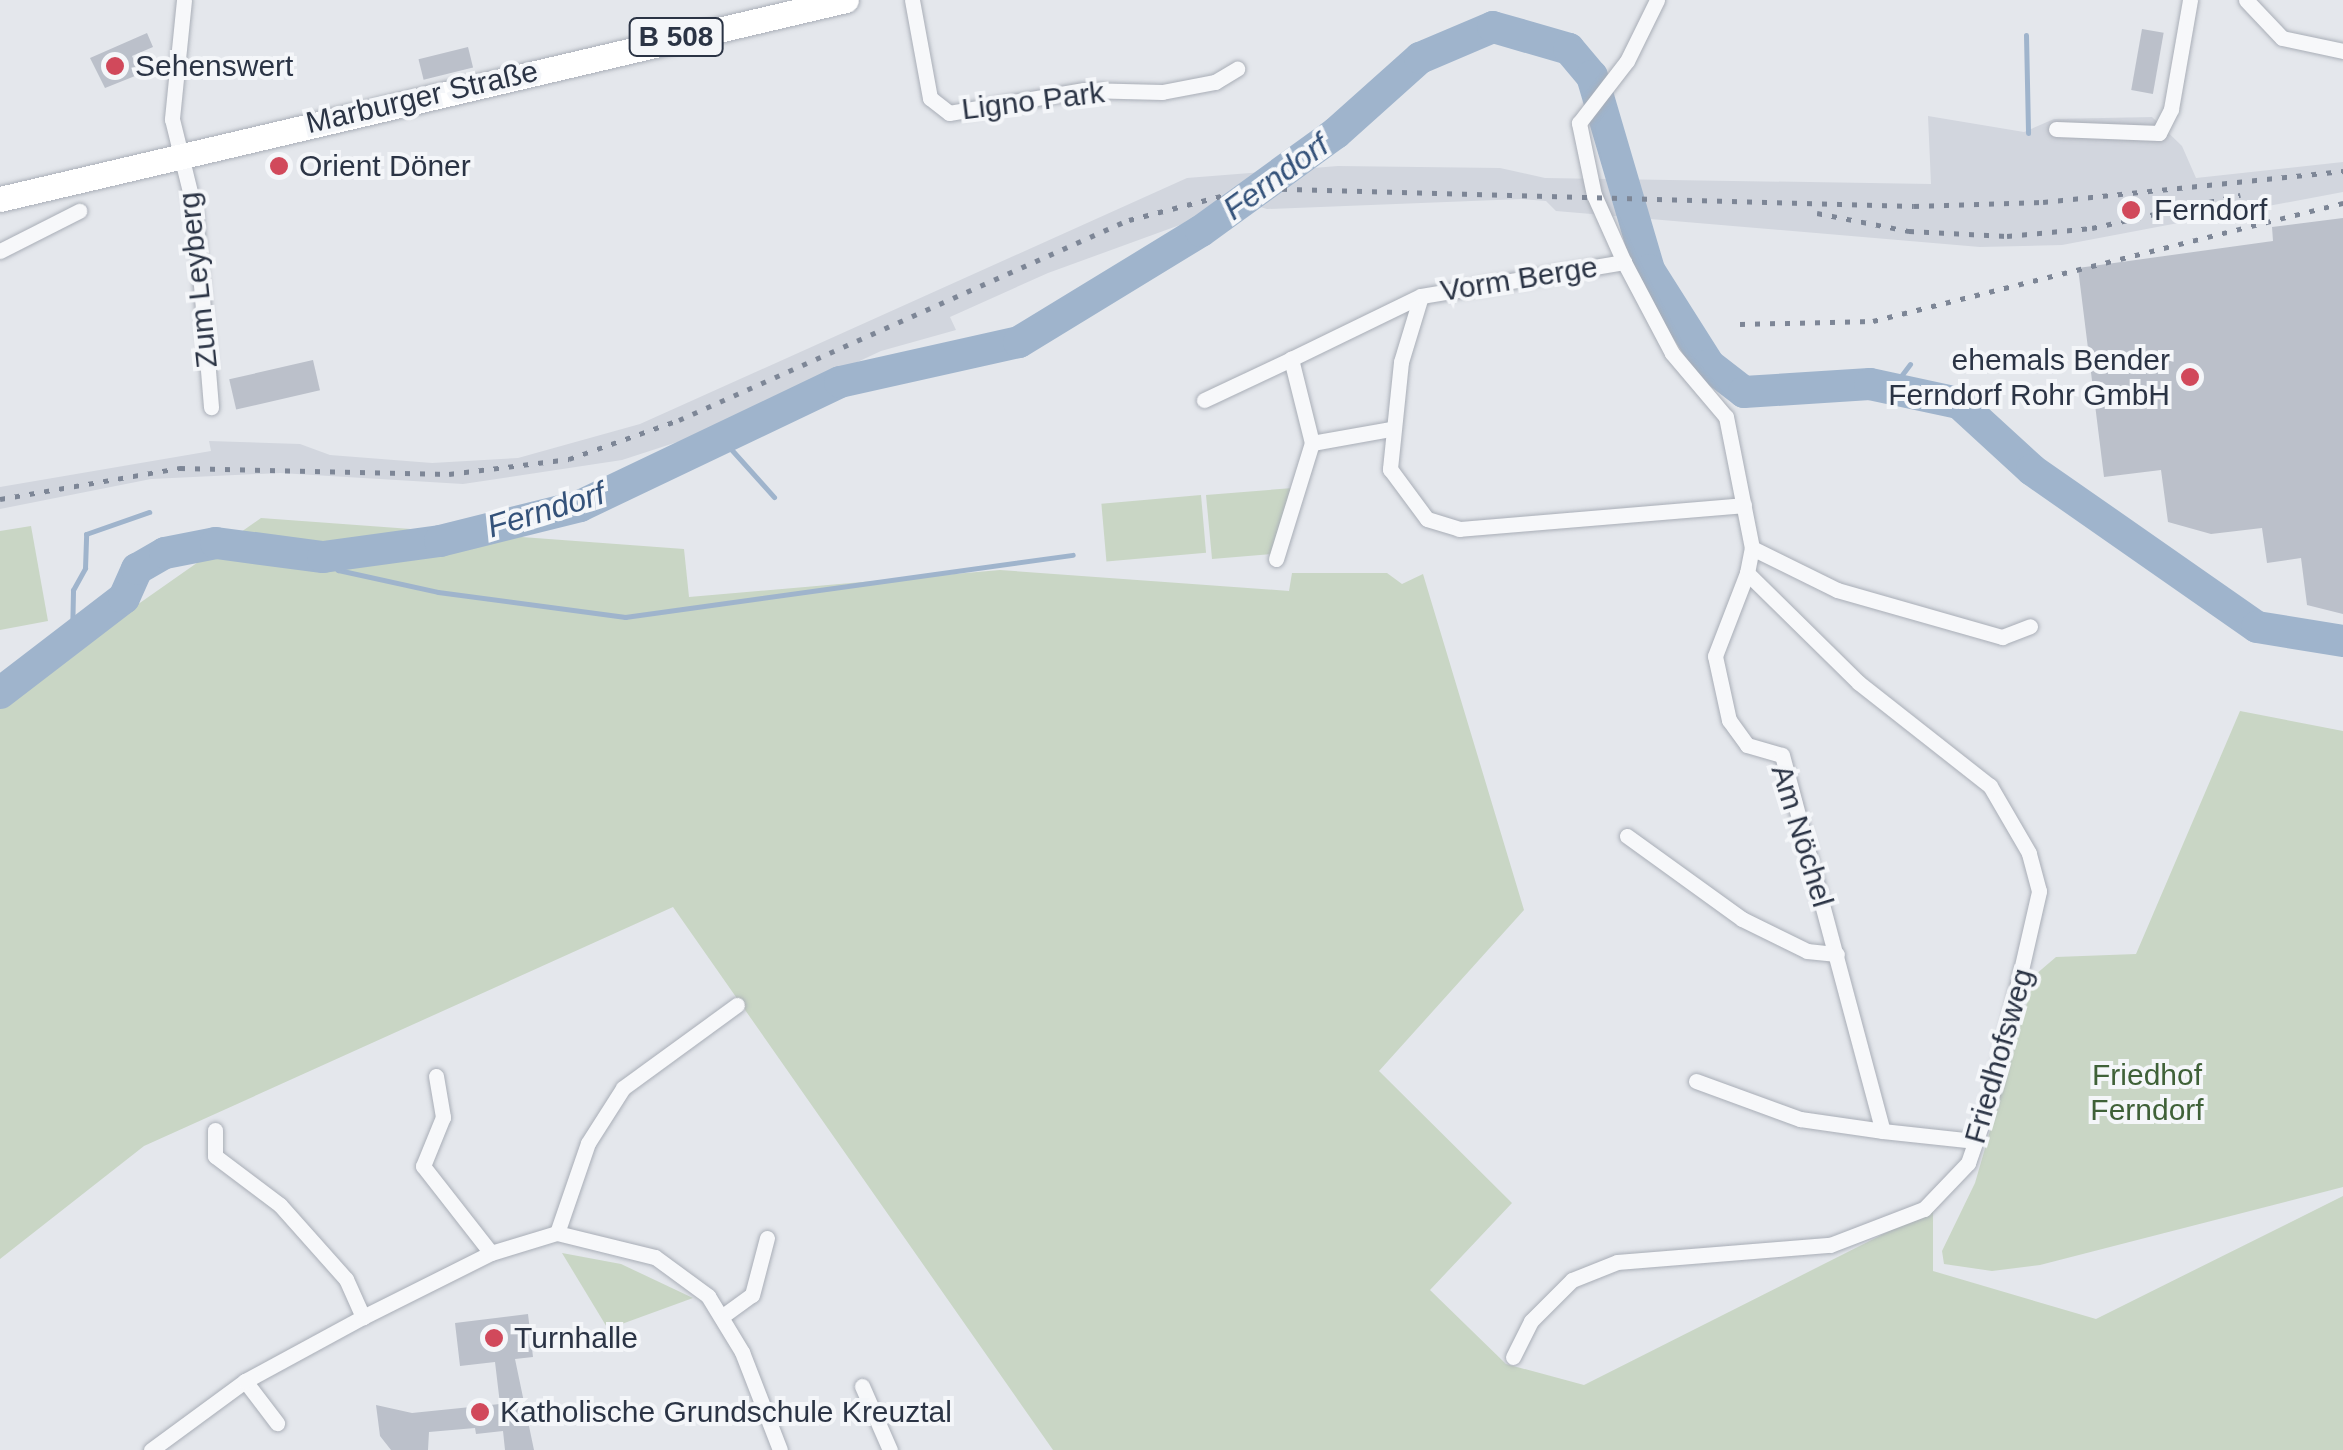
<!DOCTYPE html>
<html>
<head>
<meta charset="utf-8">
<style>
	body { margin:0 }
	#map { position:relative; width:2343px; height:1450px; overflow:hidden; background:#e4e7ec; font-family:Arial,sans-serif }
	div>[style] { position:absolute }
	.built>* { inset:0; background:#d2d6de }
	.green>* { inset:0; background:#c9d6c5; transform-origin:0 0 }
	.stream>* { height:5px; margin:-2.5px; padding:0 2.5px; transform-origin:2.5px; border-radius:2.5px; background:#9fb4cc }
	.river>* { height:32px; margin:-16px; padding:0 16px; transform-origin:16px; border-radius:16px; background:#9fb4cc }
	.building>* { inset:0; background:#bbc0ca; transform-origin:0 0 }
	.roads { filter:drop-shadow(0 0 2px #a9aeb7) drop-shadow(0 0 2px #a9aeb7) }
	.minor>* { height:15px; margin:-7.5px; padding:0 7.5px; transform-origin:7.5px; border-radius:7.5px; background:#f7f8fa }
	.primary>* { height:25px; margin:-12.5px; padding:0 12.5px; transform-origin:12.5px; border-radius:12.5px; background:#fff }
	.rail>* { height:5px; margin-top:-2.5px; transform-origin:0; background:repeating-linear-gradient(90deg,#7d8696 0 5px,transparent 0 15px) }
	.dots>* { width:28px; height:28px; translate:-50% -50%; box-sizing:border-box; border:5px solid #f4f6f9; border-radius:50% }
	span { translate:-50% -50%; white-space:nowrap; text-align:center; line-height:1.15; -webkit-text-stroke:8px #f4f6f9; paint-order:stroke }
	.shield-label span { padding:2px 8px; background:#f4f6f9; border:2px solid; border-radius:8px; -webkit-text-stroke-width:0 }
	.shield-label { font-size:28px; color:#2b3445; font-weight:700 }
	.poi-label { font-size:30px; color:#2b3445 }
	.left { translate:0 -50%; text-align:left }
	.right { translate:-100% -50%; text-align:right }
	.street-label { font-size:30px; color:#2b3445 }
	.park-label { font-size:30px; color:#3f6138 }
	.water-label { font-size:32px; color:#34527a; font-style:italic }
</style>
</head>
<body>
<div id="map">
	<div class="built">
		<i style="clip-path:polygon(1928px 116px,2024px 132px,2054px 119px,2152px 117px,2182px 146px,2196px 178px,2343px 162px,2343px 192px,2062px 245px,1980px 247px,1556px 211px,1546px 201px,1522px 199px,1267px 209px,1243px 202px,1048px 273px,950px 317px,956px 330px,881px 351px,705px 433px,622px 460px,463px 484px,280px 473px,151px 479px,0 509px,0 487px,211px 451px,209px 441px,300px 444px,330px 455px,432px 463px,518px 458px,640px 424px,1187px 178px,1338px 166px,1500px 168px,1545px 178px,1931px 184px)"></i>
	</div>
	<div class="green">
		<i style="clip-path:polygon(1293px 488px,1272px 554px,1212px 559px,1206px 495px)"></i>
		<i style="left:1201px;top:495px;width:58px;height:100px;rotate:85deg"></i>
		<i style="clip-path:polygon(261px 518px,684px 549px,689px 597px,1000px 570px,1289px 591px,1292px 573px,1387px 573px,1402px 584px,1423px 574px,1524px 910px,1379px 1071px,1512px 1203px,1430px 1290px,1506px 1364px,1584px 1385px,1933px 1209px,1933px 1271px,2096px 1319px,2343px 1196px,2343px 1450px,1053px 1450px,673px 907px,144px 1146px,0 1259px,0 701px)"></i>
		<i style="clip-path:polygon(31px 526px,48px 621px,0 630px,0 531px)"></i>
		<i style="clip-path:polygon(2240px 711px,2343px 731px,2343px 1187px,2040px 1265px,1992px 1271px,1944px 1264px,1942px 1251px,1975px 1183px,2035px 975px,2056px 957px,2136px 954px)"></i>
		<i style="clip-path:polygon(562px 1253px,621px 1264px,693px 1298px,608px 1329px)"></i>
	</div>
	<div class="stream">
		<i style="left:2026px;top:35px;width:98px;rotate:88.8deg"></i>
		<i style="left:1892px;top:388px;width:30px;rotate:-53deg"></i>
		<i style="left:712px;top:441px;width:19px;rotate:21deg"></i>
		<i style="left:730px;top:448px;width:66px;rotate:48.1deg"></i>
		<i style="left:323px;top:557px;width:20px;rotate:41deg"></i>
		<i style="left:338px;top:570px;width:102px;rotate:12.4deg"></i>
		<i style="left:438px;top:592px;width:189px;rotate:7.6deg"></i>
		<i style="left:625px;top:617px;width:452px;rotate:-7.9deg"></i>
		<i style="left:72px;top:639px;width:49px;rotate:-88.8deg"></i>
		<i style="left:73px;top:590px;width:25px;rotate:-61deg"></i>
		<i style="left:85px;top:568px;width:34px;rotate:-88deg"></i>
		<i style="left:86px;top:534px;width:67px;rotate:-19.2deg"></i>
	</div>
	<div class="river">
		<i style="left:0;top:693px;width:156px;rotate:-37.5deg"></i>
		<i style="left:124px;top:598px;width:32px;rotate:-66deg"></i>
		<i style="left:137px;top:569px;width:32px;rotate:-30deg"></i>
		<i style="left:165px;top:553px;width:52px;rotate:-11.1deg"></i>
		<i style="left:216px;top:543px;width:108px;rotate:7.5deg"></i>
		<i style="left:323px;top:557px;width:118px;rotate:-7.8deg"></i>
		<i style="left:440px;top:541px;width:144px;rotate:-14deg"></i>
		<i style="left:580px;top:506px;width:288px;rotate:-25.5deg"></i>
		<i style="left:840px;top:382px;width:183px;rotate:-12.6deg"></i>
		<i style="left:1019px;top:342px;width:213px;rotate:-31.4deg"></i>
		<i style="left:1201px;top:231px;width:167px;rotate:-36deg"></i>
		<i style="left:1336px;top:133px;width:113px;rotate:-41.8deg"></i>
		<i style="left:1420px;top:58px;width:79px;rotate:-23deg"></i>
		<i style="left:1493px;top:27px;width:79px;rotate:16.1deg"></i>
		<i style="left:1569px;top:49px;width:35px;rotate:50deg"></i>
		<i style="left:1592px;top:76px;width:202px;rotate:73.6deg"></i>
		<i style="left:1649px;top:270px;width:112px;rotate:57.7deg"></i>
		<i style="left:1709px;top:365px;width:44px;rotate:37.6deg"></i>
		<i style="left:1744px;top:392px;width:126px;rotate:-3.6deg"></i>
		<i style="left:1870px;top:384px;width:91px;rotate:12.1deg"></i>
		<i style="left:1959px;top:403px;width:99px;rotate:42.5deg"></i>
		<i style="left:2032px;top:470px;width:274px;rotate:34.9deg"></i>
		<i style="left:2257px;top:627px;width:87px;rotate:9.2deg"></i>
	</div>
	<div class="building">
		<i style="left:2142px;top:29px;width:22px;height:62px;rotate:10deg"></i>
		<i style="clip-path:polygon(147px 33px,153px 47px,132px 56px,140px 74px,105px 88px,90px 58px)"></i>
		<i style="left:468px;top:47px;width:21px;height:51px;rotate:76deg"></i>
		<i style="clip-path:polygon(2343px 218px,2343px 614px,2307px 605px,2301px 558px,2267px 563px,2262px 528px,2211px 534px,2168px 522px,2161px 470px,2104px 477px,2078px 268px,2273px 241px,2272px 227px)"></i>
		<i style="left:313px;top:360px;width:31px;height:86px;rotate:77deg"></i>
		<i style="clip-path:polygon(528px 1314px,533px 1357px,515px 1359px,534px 1450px,505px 1450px,503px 1431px,476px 1434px,475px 1428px,429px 1432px,428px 1450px,391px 1450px,380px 1436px,376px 1405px,412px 1413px,500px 1404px,495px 1362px,460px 1366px,455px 1323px)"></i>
	</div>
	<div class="roads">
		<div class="minor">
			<i style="left:184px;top:0;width:120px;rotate:95.8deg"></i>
			<i style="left:172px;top:119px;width:96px;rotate:76.1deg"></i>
			<i style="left:195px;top:212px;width:196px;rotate:85.3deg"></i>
			<i style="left:912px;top:0;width:100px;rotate:79.6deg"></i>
			<i style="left:930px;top:98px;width:24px;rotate:38deg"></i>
			<i style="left:949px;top:113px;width:137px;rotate:-9.7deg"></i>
			<i style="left:1084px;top:90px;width:78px;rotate:1.5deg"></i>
			<i style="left:1162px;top:92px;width:54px;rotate:-10.7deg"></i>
			<i style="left:1215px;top:82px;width:26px;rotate:-31deg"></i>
			<i style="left:2246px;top:0;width:52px;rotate:46.5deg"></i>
			<i style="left:2282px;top:38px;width:62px;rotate:12deg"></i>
			<i style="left:2056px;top:129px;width:103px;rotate:2.2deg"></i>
			<i style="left:2159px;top:133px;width:27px;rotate:-63deg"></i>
			<i style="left:2171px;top:109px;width:111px;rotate:-80.1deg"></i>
			<i style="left:0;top:251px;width:89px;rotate:-26.9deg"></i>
			<i style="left:1421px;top:296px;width:69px;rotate:106.9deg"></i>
			<i style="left:1401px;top:362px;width:108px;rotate:95.9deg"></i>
			<i style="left:1390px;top:469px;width:62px;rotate:53.5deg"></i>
			<i style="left:1427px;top:519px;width:34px;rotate:17deg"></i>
			<i style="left:1459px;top:529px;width:286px;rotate:-4.8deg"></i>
			<i style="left:1204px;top:400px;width:96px;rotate:-25.2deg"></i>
			<i style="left:1312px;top:443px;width:79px;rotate:-10.2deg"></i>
			<i style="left:1752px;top:548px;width:95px;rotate:26.3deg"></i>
			<i style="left:1837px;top:590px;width:172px;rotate:15.9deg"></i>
			<i style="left:2002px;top:637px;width:30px;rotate:-21deg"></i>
			<i style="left:1276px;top:559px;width:121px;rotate:-72.8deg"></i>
			<i style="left:1312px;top:443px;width:87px;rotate:-104deg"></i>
			<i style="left:1291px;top:359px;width:144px;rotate:-25.9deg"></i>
			<i style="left:1421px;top:296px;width:206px;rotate:-9.5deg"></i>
			<i style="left:1747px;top:573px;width:89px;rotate:111.1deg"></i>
			<i style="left:1715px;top:656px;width:66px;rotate:77.7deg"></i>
			<i style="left:1729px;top:720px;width:31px;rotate:54deg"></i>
			<i style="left:1747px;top:745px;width:36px;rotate:16deg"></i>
			<i style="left:1782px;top:755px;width:389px;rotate:75deg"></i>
			<i style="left:1883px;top:1131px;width:93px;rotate:6.2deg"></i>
			<i style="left:1627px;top:836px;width:142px;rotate:35.8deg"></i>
			<i style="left:1742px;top:919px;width:72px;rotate:26.2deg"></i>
			<i style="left:1807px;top:951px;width:30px;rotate:6deg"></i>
			<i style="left:436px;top:1076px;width:42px;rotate:80.3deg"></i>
			<i style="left:443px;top:1117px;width:53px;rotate:112.2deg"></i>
			<i style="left:423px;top:1166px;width:110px;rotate:52deg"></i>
			<i style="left:1696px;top:1081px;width:111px;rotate:20.1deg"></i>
			<i style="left:1800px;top:1119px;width:84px;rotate:8.2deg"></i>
			<i style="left:215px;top:1130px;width:26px;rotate:90deg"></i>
			<i style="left:215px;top:1156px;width:81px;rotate:37deg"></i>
			<i style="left:280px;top:1205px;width:99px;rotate:48.3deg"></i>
			<i style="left:346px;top:1279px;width:42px;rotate:65.9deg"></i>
			<i style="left:557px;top:1233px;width:95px;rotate:-71deg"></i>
			<i style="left:588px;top:1143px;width:65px;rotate:-57.5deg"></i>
			<i style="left:623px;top:1088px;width:141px;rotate:-36.1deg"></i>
			<i style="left:724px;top:1315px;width:34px;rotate:-36deg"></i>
			<i style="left:752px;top:1295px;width:59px;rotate:-75.3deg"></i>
			<i style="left:1513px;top:1357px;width:40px;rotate:-63.4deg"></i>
			<i style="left:1531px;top:1321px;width:58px;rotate:-45deg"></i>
			<i style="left:1572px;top:1280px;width:48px;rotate:-21.8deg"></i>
			<i style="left:1617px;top:1262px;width:214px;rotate:-4.6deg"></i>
			<i style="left:1830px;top:1245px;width:101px;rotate:-21deg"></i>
			<i style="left:1924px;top:1209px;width:64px;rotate:-46.3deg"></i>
			<i style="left:1968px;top:1163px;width:79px;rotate:-70.9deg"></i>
			<i style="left:1994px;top:1088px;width:202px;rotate:-77.1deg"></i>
			<i style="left:2039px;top:891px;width:39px;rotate:-105deg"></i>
			<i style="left:2029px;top:853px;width:78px;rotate:-120.2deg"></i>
			<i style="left:1990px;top:786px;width:167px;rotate:-141.8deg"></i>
			<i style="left:1859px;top:683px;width:157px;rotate:-135.5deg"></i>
			<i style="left:1747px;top:573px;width:25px;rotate:-79deg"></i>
			<i style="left:1752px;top:548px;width:134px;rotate:-101.2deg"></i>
			<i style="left:1726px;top:417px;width:84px;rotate:-130.2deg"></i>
			<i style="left:1672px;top:353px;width:103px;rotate:-117.8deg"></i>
			<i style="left:1624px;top:262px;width:73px;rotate:-114.1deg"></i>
			<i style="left:1594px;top:195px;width:74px;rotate:-101.8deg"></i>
			<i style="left:1579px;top:123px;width:78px;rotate:-52.3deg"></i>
			<i style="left:1627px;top:61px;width:68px;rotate:-63.8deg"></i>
			<i style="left:245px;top:1381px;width:53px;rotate:52.7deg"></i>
			<i style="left:862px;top:1386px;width:70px;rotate:66.4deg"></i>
			<i style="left:151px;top:1450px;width:117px;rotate:-36.3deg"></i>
			<i style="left:245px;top:1381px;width:134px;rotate:-28.5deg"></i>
			<i style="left:363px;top:1317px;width:143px;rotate:-26.6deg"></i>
			<i style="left:491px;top:1253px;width:69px;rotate:-16.9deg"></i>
			<i style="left:557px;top:1233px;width:101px;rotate:13.8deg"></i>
			<i style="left:655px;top:1257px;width:66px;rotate:36.3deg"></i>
			<i style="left:708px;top:1296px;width:66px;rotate:58.7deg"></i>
			<i style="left:742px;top:1352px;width:105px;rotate:68.8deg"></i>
		</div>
		<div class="primary">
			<i style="left:0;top:199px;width:869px;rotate:-13.24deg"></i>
		</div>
	</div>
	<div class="rail">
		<i style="left:1817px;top:213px;width:94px;rotate:11.1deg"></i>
		<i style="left:1909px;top:231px;width:98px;rotate:2.9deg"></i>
		<i style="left:2007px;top:236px;width:85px;rotate:-5.4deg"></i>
		<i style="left:2092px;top:228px;width:152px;rotate:-12.6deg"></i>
		<i style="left:1740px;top:324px;width:133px;rotate:-1.3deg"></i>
		<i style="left:1873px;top:321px;width:485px;rotate:-14.1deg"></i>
		<i style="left:0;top:499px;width:183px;rotate:-9.8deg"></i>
		<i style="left:180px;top:468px;width:269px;rotate:1.3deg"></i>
		<i style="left:449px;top:474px;width:121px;rotate:-7.1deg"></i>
		<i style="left:569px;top:459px;width:117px;rotate:-19.5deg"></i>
		<i style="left:679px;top:420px;width:492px;rotate:-24deg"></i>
		<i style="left:1129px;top:220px;width:127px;rotate:-14.6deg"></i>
		<i style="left:1252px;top:188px;width:662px;rotate:1.56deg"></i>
		<i style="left:1914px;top:206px;width:129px;rotate:-1.8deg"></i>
		<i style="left:2043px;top:202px;width:302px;rotate:-5.9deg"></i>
	</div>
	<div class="dots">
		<i style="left:115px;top:66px;background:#d1495b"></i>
		<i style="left:279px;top:166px;background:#d1495b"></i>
		<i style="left:2131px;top:210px;background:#d1495b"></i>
		<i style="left:2190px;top:377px;background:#d1495b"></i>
		<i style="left:494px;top:1338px;background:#d1495b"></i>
		<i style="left:480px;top:1412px;background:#d1495b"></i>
	</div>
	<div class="shield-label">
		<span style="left:676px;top:37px">B 508</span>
	</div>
	<div class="poi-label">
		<span class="left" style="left:135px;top:66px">Sehenswert</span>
		<span class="left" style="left:299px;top:166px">Orient Döner</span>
		<span class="left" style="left:2154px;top:210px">Ferndorf</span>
		<span class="right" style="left:2170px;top:377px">ehemals Bender<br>Ferndorf Rohr GmbH</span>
		<span class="left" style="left:514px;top:1338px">Turnhalle</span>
		<span class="left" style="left:500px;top:1412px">Katholische Grundschule Kreuztal</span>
	</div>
	<div class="street-label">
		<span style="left:422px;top:97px;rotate:-13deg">Marburger Straße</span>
		<span style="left:1033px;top:101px;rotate:-7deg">Ligno Park</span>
		<span style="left:1519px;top:279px;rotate:-9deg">Vorm Berge</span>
		<span style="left:198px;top:280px;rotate:-96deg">Zum Leyberg</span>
		<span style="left:1802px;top:836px;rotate:73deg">Am Nöchel</span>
		<span style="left:1999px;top:1056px;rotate:-74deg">Friedhofsweg</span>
	</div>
	<div class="park-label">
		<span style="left:2147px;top:1092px">Friedhof<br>Ferndorf</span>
	</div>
	<div class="water-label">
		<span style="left:1276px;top:177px;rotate:-36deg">Ferndorf</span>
		<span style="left:546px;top:510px;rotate:-17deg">Ferndorf</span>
	</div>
</div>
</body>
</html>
